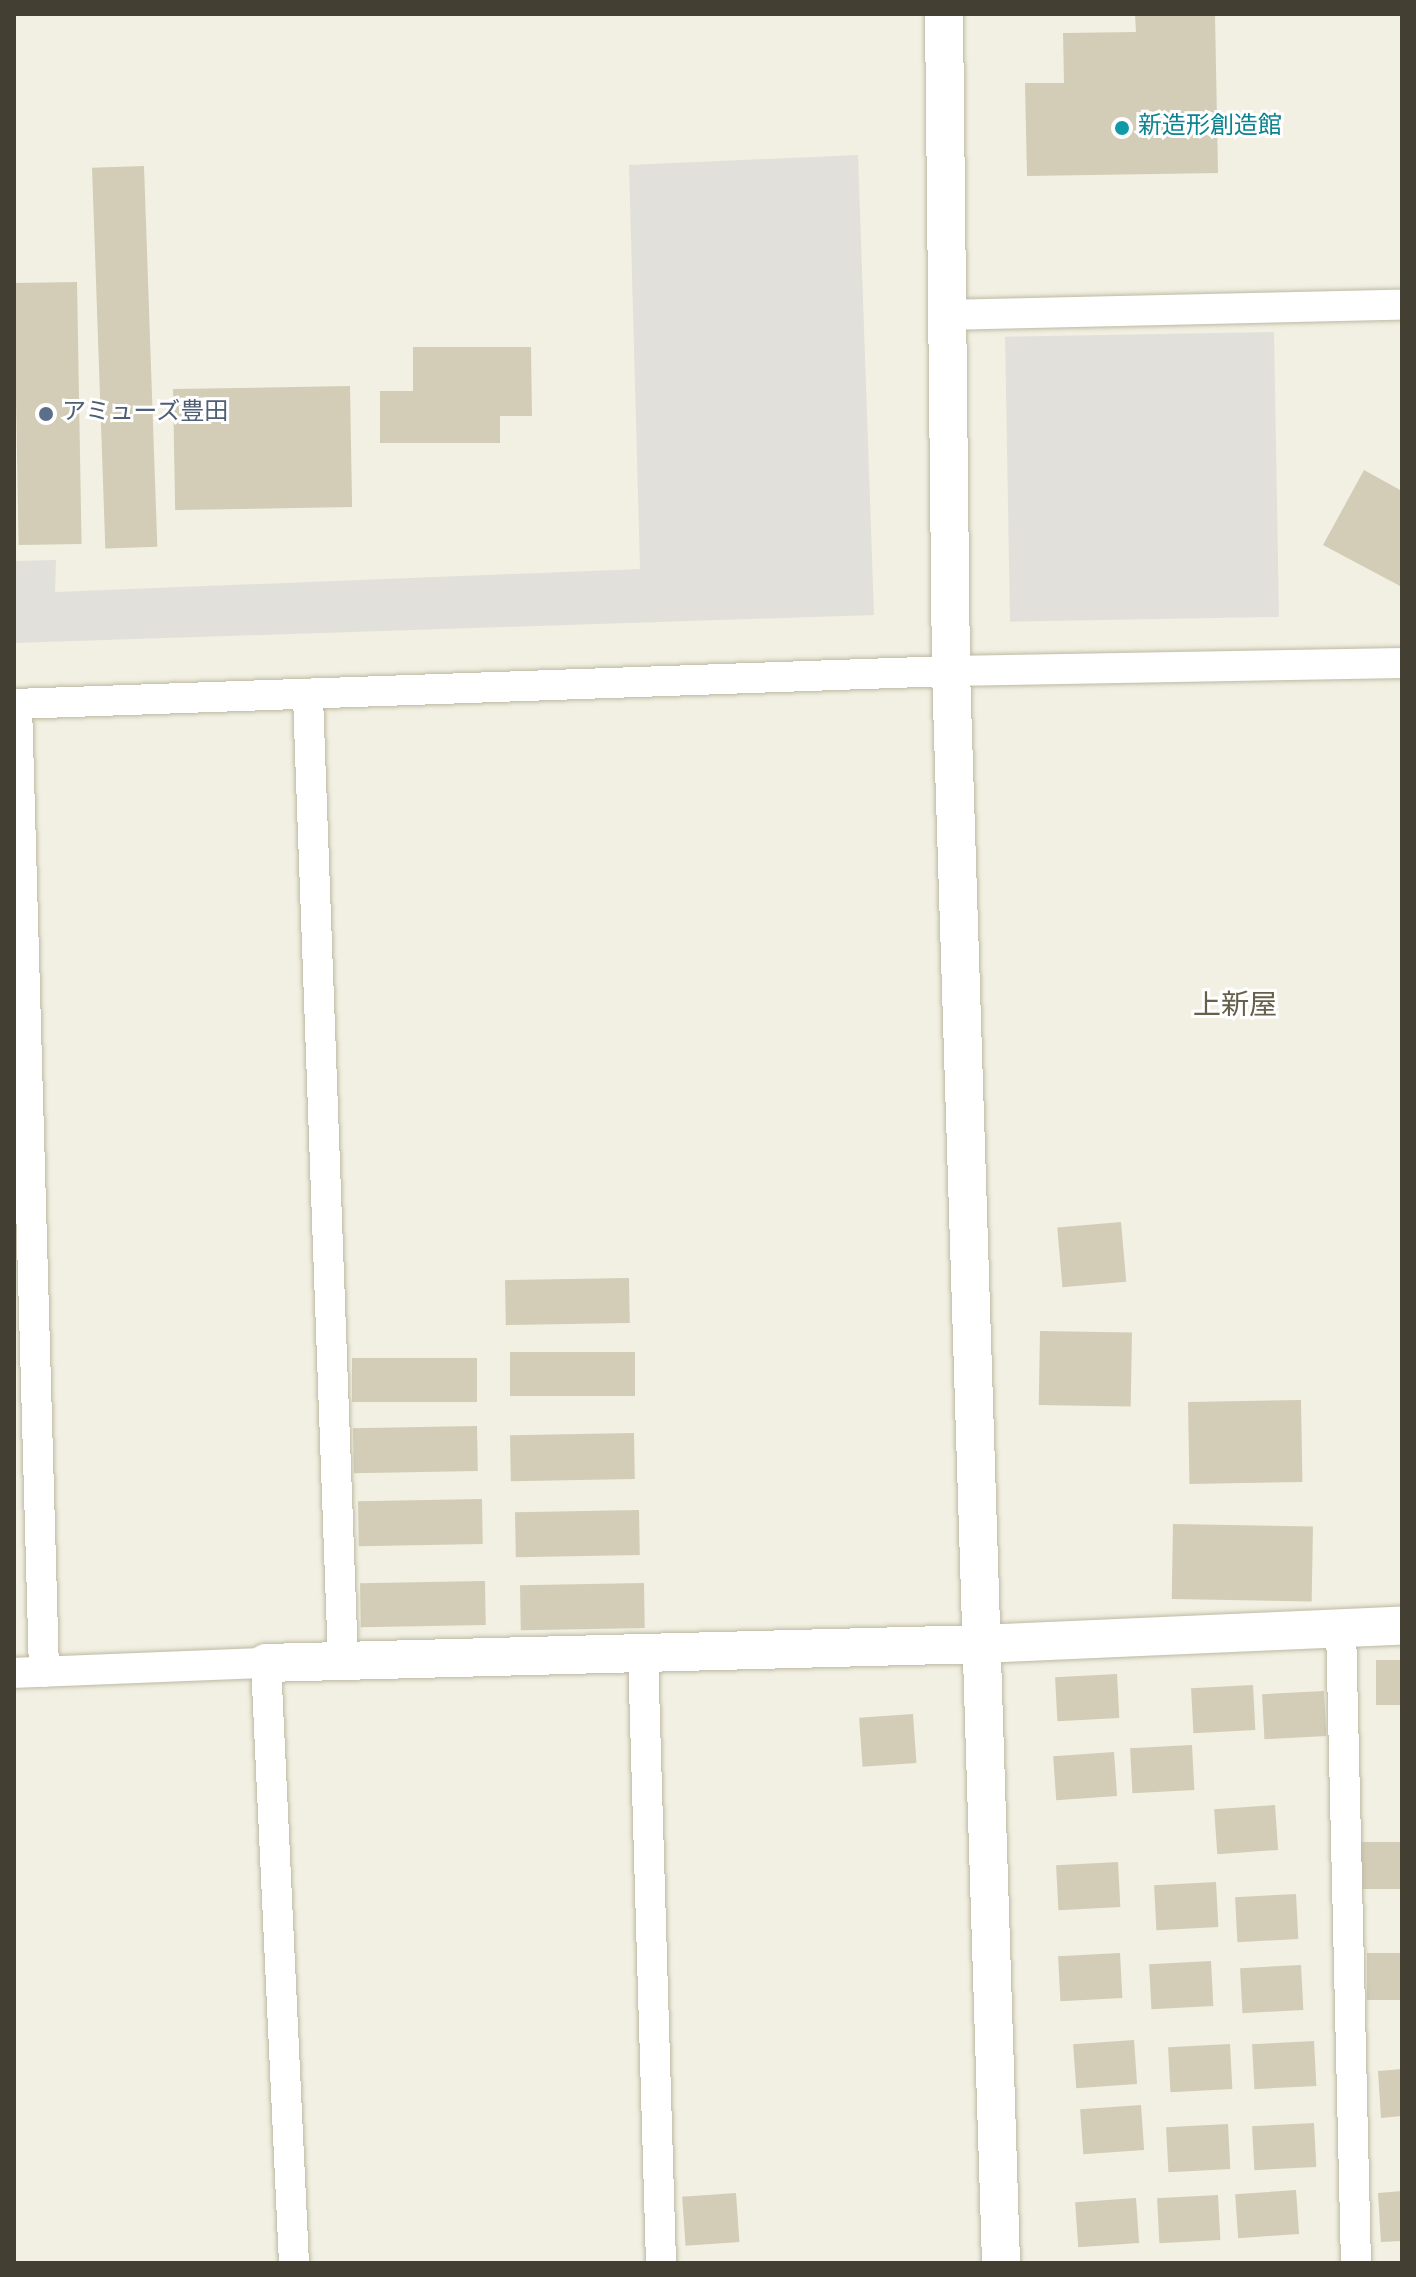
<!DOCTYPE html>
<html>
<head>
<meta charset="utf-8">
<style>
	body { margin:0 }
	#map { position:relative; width:1416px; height:2277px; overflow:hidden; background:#f2f0e2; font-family:Overpass,"Noto Sans JP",sans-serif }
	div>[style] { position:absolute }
	.parking>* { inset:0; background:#e2e0db; transform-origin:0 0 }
	.building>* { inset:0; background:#d3cdb7; transform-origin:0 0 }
	.roads { filter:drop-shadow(0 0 2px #bdb9a4) drop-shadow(0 0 2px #bdb9a4) }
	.minor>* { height:30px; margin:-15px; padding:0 15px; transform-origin:15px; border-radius:15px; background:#fff }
	.tertiary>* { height:38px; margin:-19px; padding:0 19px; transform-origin:19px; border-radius:19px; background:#fff }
	.dots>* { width:22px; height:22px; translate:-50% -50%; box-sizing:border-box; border:4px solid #fff; border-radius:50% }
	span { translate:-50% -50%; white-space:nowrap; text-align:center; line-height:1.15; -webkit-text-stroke:6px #fff; paint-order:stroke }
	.culture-label { font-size:24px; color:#0d838f }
	.left { translate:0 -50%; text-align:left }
	.service-label { font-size:24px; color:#4e5e75 }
	.quarter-label { font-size:28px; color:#665f49 }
	.frame { position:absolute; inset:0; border:16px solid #433f32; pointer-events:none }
</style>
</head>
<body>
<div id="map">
	<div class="parking">
		<i style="clip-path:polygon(858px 155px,874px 615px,14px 643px,14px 561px,56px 560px,55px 592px,640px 569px,629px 165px)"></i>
		<i style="left:1274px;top:332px;width:285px;height:269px;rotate:89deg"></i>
	</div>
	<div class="building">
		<i style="clip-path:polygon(1135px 14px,1215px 14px,1218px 173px,1027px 176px,1025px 83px,1064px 83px,1063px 33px,1136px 32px)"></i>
		<i style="left:144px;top:166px;width:381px;height:52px;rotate:88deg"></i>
		<i style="left:77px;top:282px;width:262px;height:63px;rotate:89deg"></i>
		<i style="clip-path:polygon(413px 347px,531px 347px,532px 416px,500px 416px,500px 443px,380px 443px,380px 391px,413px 391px)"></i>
		<i style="left:350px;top:386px;width:121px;height:177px;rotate:89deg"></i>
		<i style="clip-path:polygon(1364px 470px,1402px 491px,1402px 587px,1323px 545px)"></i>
		<i style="left:1121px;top:1222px;width:60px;height:64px;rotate:85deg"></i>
		<i style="left:629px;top:1278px;width:45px;height:124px;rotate:89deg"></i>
		<i style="left:1040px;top:1331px;width:92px;height:74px;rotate:1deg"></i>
		<i style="left:635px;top:1352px;width:44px;height:125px;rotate:90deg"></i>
		<i style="left:477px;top:1358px;width:44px;height:125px;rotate:90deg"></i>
		<i style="left:1301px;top:1400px;width:82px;height:113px;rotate:89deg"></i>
		<i style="left:477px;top:1426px;width:45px;height:124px;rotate:89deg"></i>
		<i style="left:634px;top:1433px;width:46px;height:124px;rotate:89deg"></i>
		<i style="left:482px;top:1499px;width:45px;height:124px;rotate:89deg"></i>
		<i style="left:639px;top:1510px;width:45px;height:124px;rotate:89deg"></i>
		<i style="left:1173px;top:1524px;width:140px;height:75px;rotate:1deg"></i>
		<i style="left:485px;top:1581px;width:44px;height:125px;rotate:89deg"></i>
		<i style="left:644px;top:1583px;width:45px;height:124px;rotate:89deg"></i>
		<i style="left:1402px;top:1660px;width:45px;height:26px;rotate:90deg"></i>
		<i style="left:1117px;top:1674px;width:44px;height:62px;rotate:87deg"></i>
		<i style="left:1253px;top:1685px;width:45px;height:62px;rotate:87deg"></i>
		<i style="left:1324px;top:1691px;width:45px;height:62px;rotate:87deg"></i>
		<i style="left:913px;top:1714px;width:49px;height:54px;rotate:86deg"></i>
		<i style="left:1192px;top:1745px;width:45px;height:62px;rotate:87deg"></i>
		<i style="left:1114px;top:1752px;width:44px;height:61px;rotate:86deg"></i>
		<i style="left:1275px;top:1805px;width:45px;height:61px;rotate:86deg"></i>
		<i style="left:1402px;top:1842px;width:47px;height:46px;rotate:90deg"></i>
		<i style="left:1118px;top:1862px;width:45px;height:62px;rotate:87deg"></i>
		<i style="left:1216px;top:1882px;width:45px;height:62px;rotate:87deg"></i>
		<i style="left:1296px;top:1894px;width:45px;height:61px;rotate:87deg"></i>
		<i style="left:1120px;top:1953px;width:45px;height:62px;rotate:87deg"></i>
		<i style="left:1402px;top:1953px;width:47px;height:35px;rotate:90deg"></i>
		<i style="left:1211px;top:1961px;width:45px;height:62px;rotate:87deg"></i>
		<i style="left:1301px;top:1965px;width:45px;height:61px;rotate:87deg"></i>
		<i style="left:1134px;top:2040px;width:44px;height:61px;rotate:86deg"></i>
		<i style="left:1314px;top:2041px;width:45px;height:62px;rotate:87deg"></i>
		<i style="left:1230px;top:2044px;width:45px;height:62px;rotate:87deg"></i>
		<i style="clip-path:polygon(1402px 2069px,1402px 2116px,1381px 2118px,1378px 2071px)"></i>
		<i style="left:1141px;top:2105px;width:45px;height:61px;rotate:86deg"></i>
		<i style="left:1314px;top:2123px;width:44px;height:62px;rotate:87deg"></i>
		<i style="left:1228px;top:2124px;width:45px;height:62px;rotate:87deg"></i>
		<i style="left:1296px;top:2190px;width:44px;height:61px;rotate:86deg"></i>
		<i style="clip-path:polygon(1402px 2191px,1402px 2241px,1381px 2242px,1378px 2193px)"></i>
		<i style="left:736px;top:2193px;width:49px;height:54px;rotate:86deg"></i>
		<i style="left:1218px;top:2195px;width:45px;height:61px;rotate:87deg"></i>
		<i style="left:1136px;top:2198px;width:45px;height:61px;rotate:86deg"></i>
	</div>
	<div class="roads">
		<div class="minor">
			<i style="left:947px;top:315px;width:455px;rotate:-1.3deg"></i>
			<i style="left:308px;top:697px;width:966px;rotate:87.92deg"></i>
			<i style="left:14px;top:704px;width:938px;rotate:-2.02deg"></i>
			<i style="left:951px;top:671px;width:451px;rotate:-1deg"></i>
			<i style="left:17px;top:704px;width:968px;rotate:88.4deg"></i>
			<i style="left:1341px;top:1628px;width:635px;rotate:88.65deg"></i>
			<i style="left:643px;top:1653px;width:610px;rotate:88.31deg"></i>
			<i style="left:14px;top:1673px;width:252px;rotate:-2.3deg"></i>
			<i style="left:266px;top:1663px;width:601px;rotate:87.33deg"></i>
		</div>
		<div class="tertiary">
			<i style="left:944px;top:14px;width:657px;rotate:89.39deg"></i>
			<i style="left:951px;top:671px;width:1593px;rotate:88.2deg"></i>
			<i style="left:266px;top:1663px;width:716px;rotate:-1.52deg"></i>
			<i style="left:982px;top:1644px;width:420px;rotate:-2.5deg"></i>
		</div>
	</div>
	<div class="dots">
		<i style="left:1122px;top:128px;background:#0f9aa8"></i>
		<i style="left:46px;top:414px;background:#5c6f8a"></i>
	</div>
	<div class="culture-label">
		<span class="left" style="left:1138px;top:128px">新造形創造館</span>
	</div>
	<div class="service-label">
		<span class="left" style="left:62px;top:414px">アミューズ豊田</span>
	</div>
	<div class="quarter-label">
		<span style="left:1235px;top:1007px">上新屋</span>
	</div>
	<div class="frame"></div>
</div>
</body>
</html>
